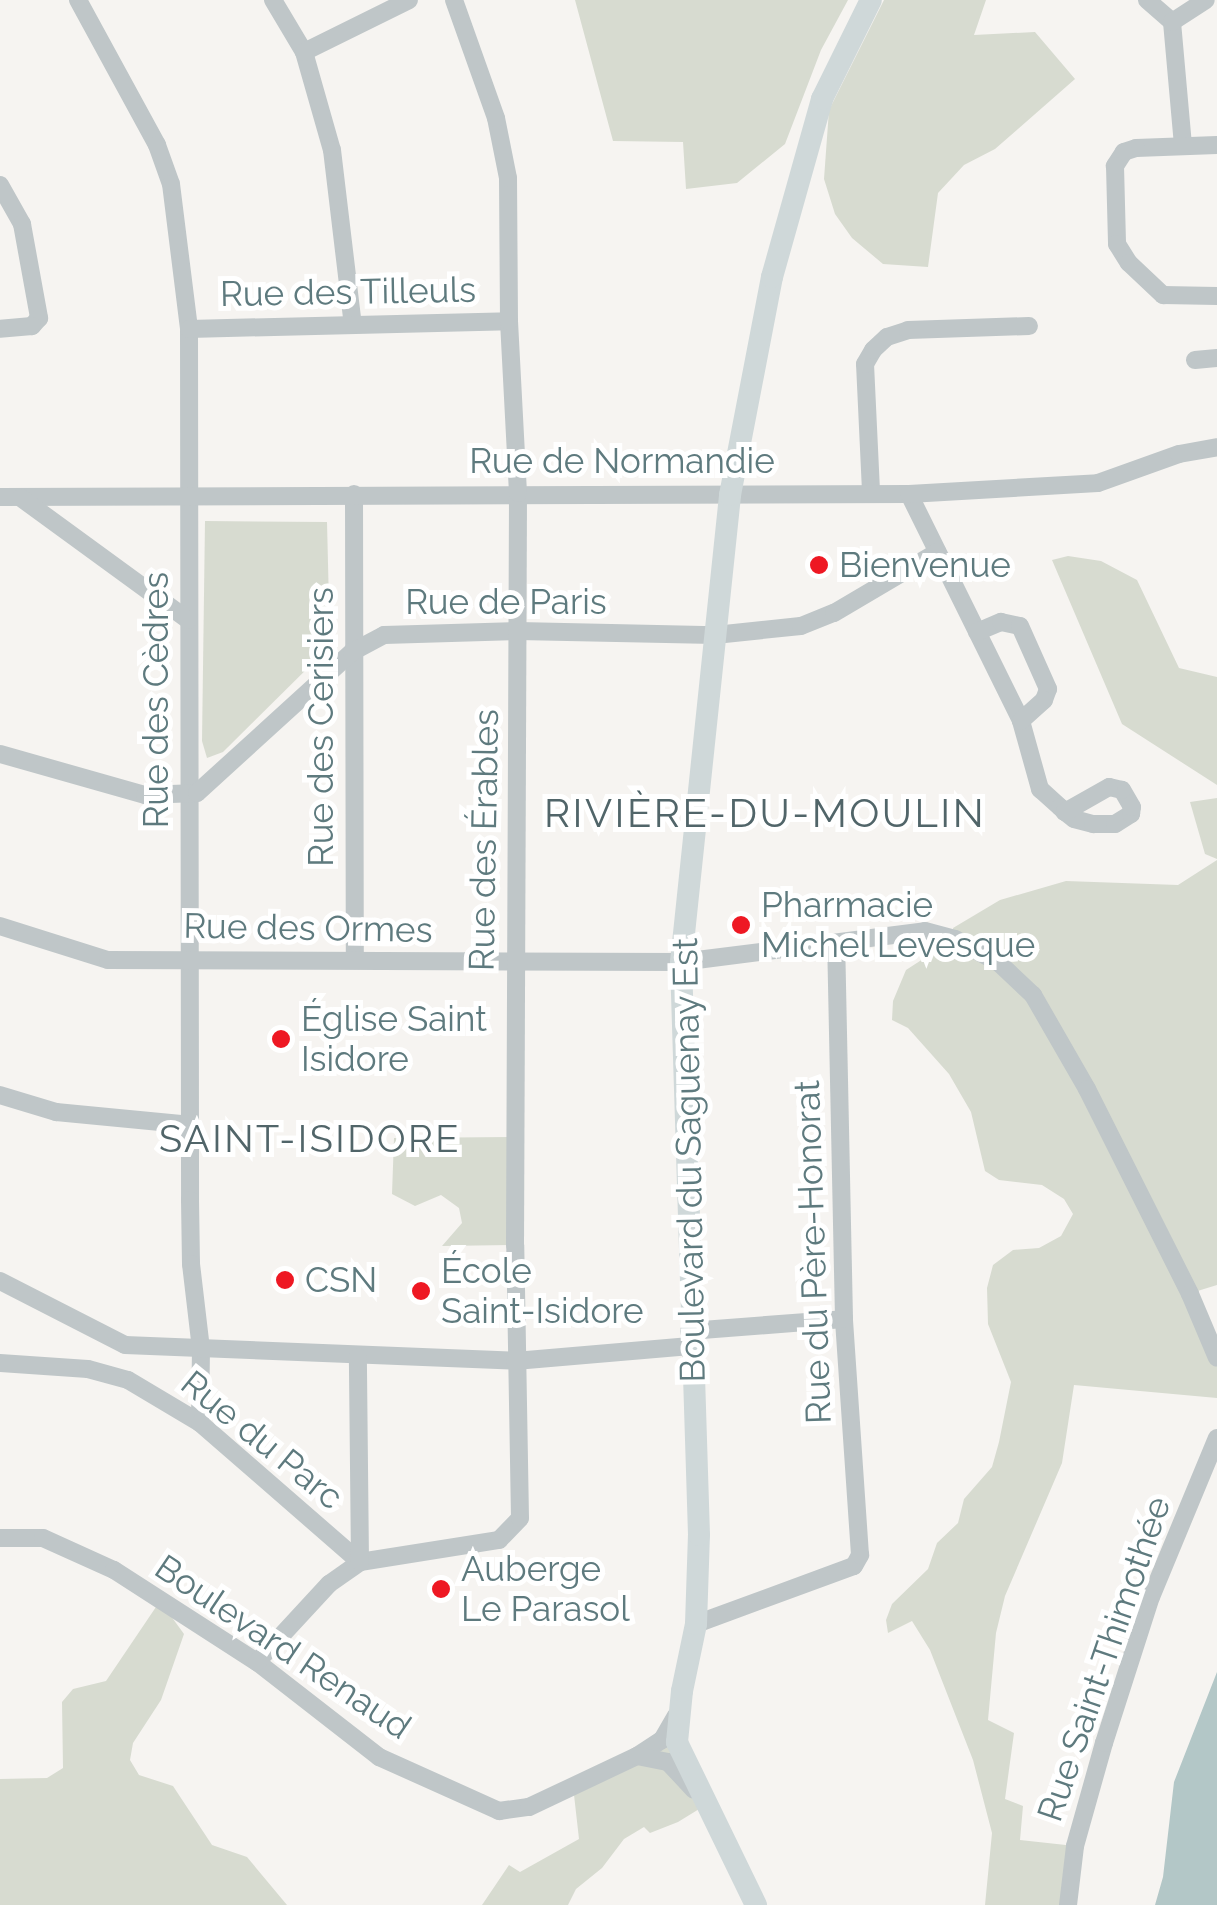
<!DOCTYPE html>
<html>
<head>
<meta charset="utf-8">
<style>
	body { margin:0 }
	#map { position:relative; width:1217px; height:1905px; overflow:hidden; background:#f6f4f1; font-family:Raleway,sans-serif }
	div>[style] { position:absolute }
	.green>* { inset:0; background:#d7dbd0 }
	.water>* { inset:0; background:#b3c7c7 }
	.minor>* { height:18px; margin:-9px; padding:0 9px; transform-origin:9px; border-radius:9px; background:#bfc6c8 }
	.major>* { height:22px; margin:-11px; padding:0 11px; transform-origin:11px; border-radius:11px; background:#cfd8d9 }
	.dots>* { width:28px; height:28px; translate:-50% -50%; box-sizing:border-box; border:5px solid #fff; border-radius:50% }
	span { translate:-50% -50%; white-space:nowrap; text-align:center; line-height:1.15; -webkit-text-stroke:10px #fff; paint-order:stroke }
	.street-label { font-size:35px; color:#5e7a7e }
	.poi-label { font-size:35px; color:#5e7a7e }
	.left { translate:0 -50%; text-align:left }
	.neighbourhood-label { font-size:38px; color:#516569; letter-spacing:2.5px }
	.quarter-label { font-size:40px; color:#516569; letter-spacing:2.5px }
</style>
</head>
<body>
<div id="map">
	<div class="green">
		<i style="clip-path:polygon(575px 0,848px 0,821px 50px,785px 144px,737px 183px,686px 189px,683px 142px,613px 141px)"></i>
		<i style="clip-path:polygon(884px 0,986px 0,974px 35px,1035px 32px,1075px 79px,995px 149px,964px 165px,938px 193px,928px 267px,883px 264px,852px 238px,835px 214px,824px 179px,829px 110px)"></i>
		<i style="clip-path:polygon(205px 521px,327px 522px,330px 646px,223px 752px,207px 758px,202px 741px)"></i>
		<i style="clip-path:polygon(1068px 556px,1101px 561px,1137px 580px,1179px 668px,1217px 677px,1217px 785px,1122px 724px,1052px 560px)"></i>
		<i style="clip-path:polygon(1217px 798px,1217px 859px,1205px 854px,1190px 802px)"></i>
		<i style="clip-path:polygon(1217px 860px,1217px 1285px,1191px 1293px,1217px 1358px,1217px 1398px,1074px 1385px,1062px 1463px,1005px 1596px,996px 1633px,988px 1720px,1014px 1733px,1005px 1799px,1023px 1806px,1020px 1840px,1075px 1846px,1068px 1905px,985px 1905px,992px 1833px,973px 1760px,930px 1650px,912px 1621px,888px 1633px,886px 1620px,892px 1604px,928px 1569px,937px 1543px,958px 1523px,964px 1499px,992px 1467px,999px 1442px,1011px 1382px,988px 1324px,987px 1288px,993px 1265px,1013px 1250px,1039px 1248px,1061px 1236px,1073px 1214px,1064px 1199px,1042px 1185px,999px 1180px,985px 1171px,971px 1112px,949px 1074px,908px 1028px,892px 1020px,893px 1001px,906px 970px,954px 939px,953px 928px,1000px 900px,1066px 881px,1178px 885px)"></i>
		<i style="clip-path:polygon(515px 1137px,515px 1245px,442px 1246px,462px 1223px,459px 1208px,441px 1195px,415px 1206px,392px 1194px,394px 1138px)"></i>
		<i style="clip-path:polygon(160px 1601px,184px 1634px,161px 1700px,133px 1743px,130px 1760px,139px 1775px,173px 1786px,212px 1845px,247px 1857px,287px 1905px,0 1905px,0 1779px,47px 1778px,63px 1768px,62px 1702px,73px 1689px,106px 1681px)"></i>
		<i style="clip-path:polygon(677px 1742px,704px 1806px,678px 1822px,650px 1833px,644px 1827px,624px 1839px,602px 1868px,576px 1889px,568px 1905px,482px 1905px,509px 1865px,520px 1872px,579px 1839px,573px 1786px)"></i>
	</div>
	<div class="water">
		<i style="clip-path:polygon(1217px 1672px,1217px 1905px,1155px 1905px,1163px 1877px,1174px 1782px)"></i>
	</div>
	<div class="minor">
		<i style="left:78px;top:0;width:165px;rotate:61.4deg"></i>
		<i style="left:157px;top:145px;width:41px;rotate:70.3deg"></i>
		<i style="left:171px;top:184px;width:146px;rotate:82.9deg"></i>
		<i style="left:189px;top:329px;width:871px;rotate:89.93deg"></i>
		<i style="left:190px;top:1200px;width:64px;rotate:89.1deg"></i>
		<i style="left:191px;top:1264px;width:86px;rotate:83.3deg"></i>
		<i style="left:201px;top:1349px;width:74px;rotate:90.8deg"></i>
		<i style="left:273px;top:0;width:61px;rotate:59.2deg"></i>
		<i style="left:304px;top:52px;width:102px;rotate:74.1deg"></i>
		<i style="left:332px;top:150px;width:176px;rotate:83.2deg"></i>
		<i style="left:1147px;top:0;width:33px;rotate:41deg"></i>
		<i style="left:1172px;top:22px;width:124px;rotate:84.9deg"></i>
		<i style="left:1172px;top:22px;width:40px;rotate:-32.9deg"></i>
		<i style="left:304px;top:52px;width:117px;rotate:-26.3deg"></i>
		<i style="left:1217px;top:145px;width:81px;rotate:177.9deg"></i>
		<i style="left:1136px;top:148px;width:13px;rotate:162deg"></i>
		<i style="left:1124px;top:152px;width:17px;rotate:123deg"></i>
		<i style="left:1115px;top:166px;width:78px;rotate:88.5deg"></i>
		<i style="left:1117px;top:244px;width:22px;rotate:58deg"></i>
		<i style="left:1129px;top:263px;width:47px;rotate:43.3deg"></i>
		<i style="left:1163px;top:295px;width:54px;rotate:1.1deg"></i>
		<i style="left:0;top:185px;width:45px;rotate:60.6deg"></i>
		<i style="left:22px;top:224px;width:96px;rotate:79.7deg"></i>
		<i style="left:39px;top:318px;width:11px;rotate:131deg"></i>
		<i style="left:32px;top:326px;width:32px;rotate:175deg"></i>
		<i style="left:189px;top:329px;width:320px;rotate:-1.4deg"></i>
		<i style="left:1195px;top:360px;width:22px;rotate:-5deg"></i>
		<i style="left:871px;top:491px;width:127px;rotate:-92.7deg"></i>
		<i style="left:865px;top:364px;width:16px;rotate:-60deg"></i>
		<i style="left:873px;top:350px;width:19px;rotate:-43deg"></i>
		<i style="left:887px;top:337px;width:22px;rotate:-18deg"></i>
		<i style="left:908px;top:330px;width:121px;rotate:-1.9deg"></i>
		<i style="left:354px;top:494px;width:465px;rotate:89.9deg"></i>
		<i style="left:909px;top:494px;width:253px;rotate:63.7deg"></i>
		<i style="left:1021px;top:721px;width:71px;rotate:74.4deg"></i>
		<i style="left:1040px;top:789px;width:27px;rotate:42deg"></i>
		<i style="left:1060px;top:807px;width:7px;rotate:45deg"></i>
		<i style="left:1065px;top:812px;width:11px;rotate:38deg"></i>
		<i style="left:1074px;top:819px;width:20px;rotate:15deg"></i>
		<i style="left:1093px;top:824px;width:22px"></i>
		<i style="left:1115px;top:824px;width:19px;rotate:-32deg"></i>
		<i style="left:1131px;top:814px;width:7px;rotate:-82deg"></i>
		<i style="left:1132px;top:807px;width:20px;rotate:-120deg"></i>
		<i style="left:1122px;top:790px;width:13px;rotate:-167deg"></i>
		<i style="left:1109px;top:787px;width:51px;rotate:150.4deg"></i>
		<i style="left:0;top:497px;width:909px;rotate:-0.19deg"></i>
		<i style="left:909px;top:494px;width:189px;rotate:-3.3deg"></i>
		<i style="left:1098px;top:483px;width:86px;rotate:-19.7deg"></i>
		<i style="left:1179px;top:454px;width:39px;rotate:-10deg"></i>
		<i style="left:21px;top:498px;width:207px;rotate:36.1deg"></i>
		<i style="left:977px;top:632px;width:26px;rotate:-23deg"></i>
		<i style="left:1001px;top:622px;width:19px;rotate:12deg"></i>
		<i style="left:1020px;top:626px;width:69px;rotate:66deg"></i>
		<i style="left:1048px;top:689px;width:12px;rotate:110deg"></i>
		<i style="left:1044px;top:700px;width:31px;rotate:138deg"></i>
		<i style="left:0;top:754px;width:151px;rotate:15.8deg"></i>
		<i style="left:145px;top:795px;width:52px;rotate:-2.2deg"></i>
		<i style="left:197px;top:793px;width:210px;rotate:-42.3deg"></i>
		<i style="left:352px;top:652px;width:36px;rotate:-28deg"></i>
		<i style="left:384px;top:635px;width:134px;rotate:-1.7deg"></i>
		<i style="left:518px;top:631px;width:197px;rotate:1.2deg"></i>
		<i style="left:715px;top:635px;width:86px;rotate:-6deg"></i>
		<i style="left:801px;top:626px;width:35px;rotate:-22deg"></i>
		<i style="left:834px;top:613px;width:120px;rotate:-30.6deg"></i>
		<i style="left:0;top:926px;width:113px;rotate:17.5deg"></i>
		<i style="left:108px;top:960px;width:573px;rotate:0.2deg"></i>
		<i style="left:681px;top:962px;width:246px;rotate:-7.2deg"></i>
		<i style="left:925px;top:931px;width:31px;rotate:15deg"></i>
		<i style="left:955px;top:939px;width:50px;rotate:28.6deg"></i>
		<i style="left:999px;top:963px;width:47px;rotate:43.3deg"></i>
		<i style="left:1033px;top:995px;width:108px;rotate:60.1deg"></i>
		<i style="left:1087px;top:1089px;width:229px;rotate:63.3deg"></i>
		<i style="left:1190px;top:1294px;width:69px;rotate:67.1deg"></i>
		<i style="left:0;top:1095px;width:59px;rotate:16.9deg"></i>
		<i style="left:56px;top:1112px;width:136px;rotate:5.5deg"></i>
		<i style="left:0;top:1281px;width:140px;rotate:27.1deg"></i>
		<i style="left:125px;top:1345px;width:390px;rotate:2.3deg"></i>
		<i style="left:515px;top:1361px;width:176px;rotate:-4.9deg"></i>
		<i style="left:689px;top:1331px;width:155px;rotate:-4.4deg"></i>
		<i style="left:0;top:1363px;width:88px;rotate:3.9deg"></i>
		<i style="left:88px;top:1369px;width:41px;rotate:15.4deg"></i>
		<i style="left:128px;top:1380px;width:84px;rotate:30.8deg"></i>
		<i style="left:200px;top:1423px;width:212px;rotate:41deg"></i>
		<i style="left:360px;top:1562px;width:141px;rotate:-9deg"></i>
		<i style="left:499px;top:1540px;width:30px;rotate:-46deg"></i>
		<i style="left:520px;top:1518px;width:273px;rotate:-91deg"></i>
		<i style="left:515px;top:1245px;width:752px;rotate:-89.77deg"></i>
		<i style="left:518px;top:493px;width:172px;rotate:-93deg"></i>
		<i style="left:509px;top:321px;width:143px;rotate:-90.4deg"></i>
		<i style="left:508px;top:178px;width:61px;rotate:-101.3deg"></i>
		<i style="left:496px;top:118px;width:125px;rotate:-109.6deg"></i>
		<i style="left:0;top:1538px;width:43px"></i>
		<i style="left:43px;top:1538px;width:78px;rotate:24.3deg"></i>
		<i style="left:114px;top:1570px;width:170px;rotate:32.8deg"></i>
		<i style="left:257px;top:1662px;width:155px;rotate:37.9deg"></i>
		<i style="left:379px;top:1757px;width:132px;rotate:24.2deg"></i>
		<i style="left:499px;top:1811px;width:30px;rotate:-8deg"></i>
		<i style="left:529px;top:1807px;width:119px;rotate:-25.3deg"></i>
		<i style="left:637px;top:1756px;width:30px;rotate:-33deg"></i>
		<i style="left:662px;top:1740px;width:28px;rotate:-60deg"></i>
		<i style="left:696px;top:1624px;width:168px;rotate:-20.2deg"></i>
		<i style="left:854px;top:1566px;width:13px;rotate:-61deg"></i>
		<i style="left:860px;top:1555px;width:237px;rotate:-93.9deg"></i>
		<i style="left:844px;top:1319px;width:374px;rotate:-91.2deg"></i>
		<i style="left:257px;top:1662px;width:106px;rotate:-47.3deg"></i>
		<i style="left:329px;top:1584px;width:38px;rotate:-35deg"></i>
		<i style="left:360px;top:1562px;width:205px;rotate:-90.6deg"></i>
		<i style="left:637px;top:1756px;width:32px;rotate:11deg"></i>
		<i style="left:668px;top:1762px;width:38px;rotate:47deg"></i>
		<i style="left:1068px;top:1905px;width:59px;rotate:-83.2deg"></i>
		<i style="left:1075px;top:1846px;width:107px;rotate:-74.3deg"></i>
		<i style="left:1104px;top:1743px;width:153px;rotate:-72.2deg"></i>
		<i style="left:1151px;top:1597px;width:172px;rotate:-67.5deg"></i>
	</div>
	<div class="major">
		<i style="left:756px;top:1905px;width:181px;rotate:-115.9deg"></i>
		<i style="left:677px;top:1742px;width:51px;rotate:-84.4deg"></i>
		<i style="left:682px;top:1691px;width:68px;rotate:-78.2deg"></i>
		<i style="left:696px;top:1624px;width:89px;rotate:-88.1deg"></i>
		<i style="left:699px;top:1535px;width:573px;rotate:-91.8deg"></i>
		<i style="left:681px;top:962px;width:470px;rotate:-84deg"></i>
		<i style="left:730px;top:495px;width:222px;rotate:-79.1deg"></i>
		<i style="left:772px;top:277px;width:185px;rotate:-74.3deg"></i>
		<i style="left:822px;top:99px;width:110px;rotate:-63.7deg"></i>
	</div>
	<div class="dots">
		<i style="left:819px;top:565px;background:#ee1823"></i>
		<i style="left:741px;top:925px;background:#ee1823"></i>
		<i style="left:281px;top:1039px;background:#ee1823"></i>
		<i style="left:285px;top:1280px;background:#ee1823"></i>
		<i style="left:421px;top:1291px;background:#ee1823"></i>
		<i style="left:441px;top:1589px;background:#ee1823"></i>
	</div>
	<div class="street-label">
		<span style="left:348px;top:292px;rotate:-1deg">Rue des Tilleuls</span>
		<span style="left:622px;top:461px">Rue de Normandie</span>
		<span style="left:506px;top:602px">Rue de Paris</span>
		<span style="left:156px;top:700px;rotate:-90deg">Rue des Cèdres</span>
		<span style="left:321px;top:727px;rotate:-90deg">Rue des Cerisiers</span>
		<span style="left:484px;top:840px;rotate:-89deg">Rue des Érables</span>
		<span style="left:308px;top:928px;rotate:1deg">Rue des Ormes</span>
		<span style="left:689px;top:1160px;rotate:-91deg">Boulevard du Saguenay Est</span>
		<span style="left:813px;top:1252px;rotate:-92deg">Rue du Père-Honorat</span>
		<span style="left:262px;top:1440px;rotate:39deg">Rue du Parc</span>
		<span style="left:283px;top:1647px;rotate:34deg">Boulevard Renaud</span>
		<span style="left:1104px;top:1659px;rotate:-71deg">Rue Saint-Thimothée</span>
	</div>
	<div class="poi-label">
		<span class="left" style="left:839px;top:565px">Bienvenue</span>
		<span class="left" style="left:761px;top:925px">Pharmacie<br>Michel Levesque</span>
		<span class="left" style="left:301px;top:1039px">Église Saint<br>Isidore</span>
		<span class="left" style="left:441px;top:1291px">École<br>Saint-Isidore</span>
		<span class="left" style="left:305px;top:1280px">CSN</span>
		<span class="left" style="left:461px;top:1589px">Auberge<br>Le Parasol</span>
	</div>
	<div class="neighbourhood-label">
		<span style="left:310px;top:1139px">SAINT-ISIDORE</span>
	</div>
	<div class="quarter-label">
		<span style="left:765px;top:813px">RIVIÈRE-DU-MOULIN</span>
	</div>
</div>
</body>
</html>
